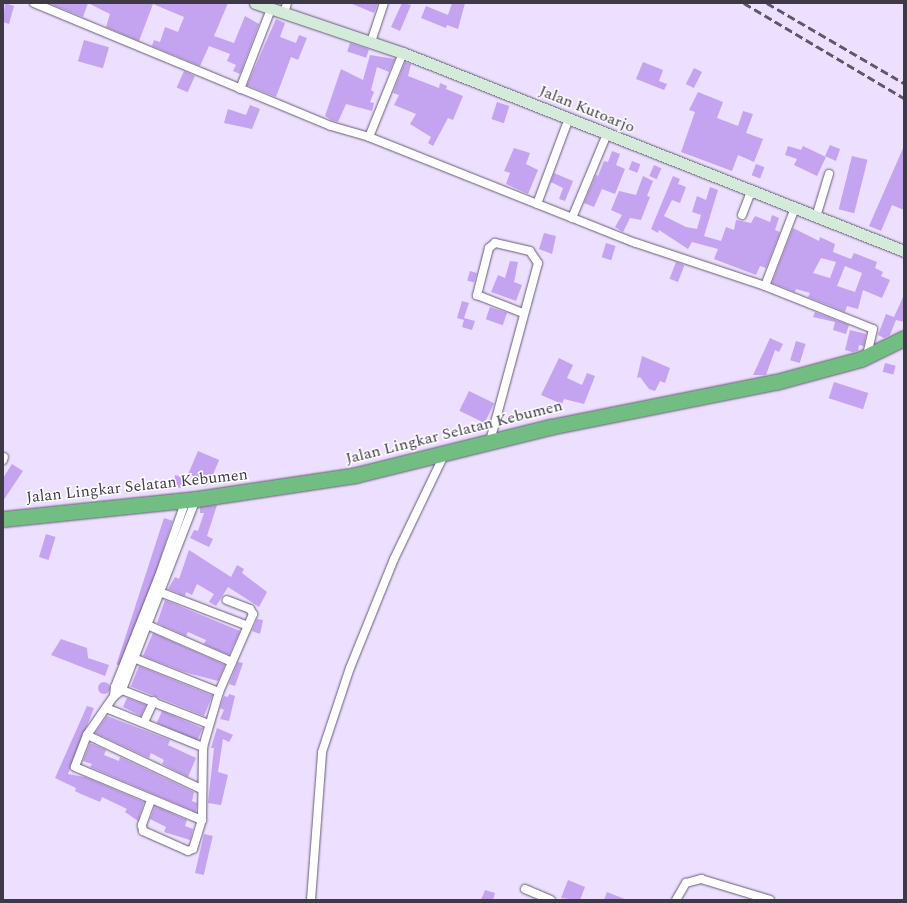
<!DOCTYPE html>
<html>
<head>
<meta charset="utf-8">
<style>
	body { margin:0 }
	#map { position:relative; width:907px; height:903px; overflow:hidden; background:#ecdfff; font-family:Spectral,serif }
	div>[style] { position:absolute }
	.building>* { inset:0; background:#c4a3f0; transform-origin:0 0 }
	.round { border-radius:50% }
	.roads { filter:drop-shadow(0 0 1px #665b76) drop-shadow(0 0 1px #665b76) }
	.street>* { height:8px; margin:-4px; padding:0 4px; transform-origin:4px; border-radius:4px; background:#fff }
	.secondary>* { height:11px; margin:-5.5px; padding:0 5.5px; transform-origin:5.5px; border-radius:5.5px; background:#d4ebda }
	.highway>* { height:15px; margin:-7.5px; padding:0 7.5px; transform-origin:7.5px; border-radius:7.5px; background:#71bd82 }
	.rail>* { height:2.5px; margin-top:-1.25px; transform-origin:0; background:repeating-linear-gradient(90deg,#5e5767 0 8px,transparent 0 12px) }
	span { translate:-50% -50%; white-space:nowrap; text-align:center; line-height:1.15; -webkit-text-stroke:3px #fff; paint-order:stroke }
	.street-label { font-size:16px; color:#3f3946 }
	.frame { position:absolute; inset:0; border:4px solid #3f3946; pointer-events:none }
</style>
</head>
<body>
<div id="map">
	<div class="building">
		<i style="clip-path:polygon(5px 3px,14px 6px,9px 24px,3px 22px)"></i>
		<i style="clip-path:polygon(48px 3px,88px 3px,83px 17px)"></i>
		<i style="clip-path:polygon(88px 3px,228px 3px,214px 36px,234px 43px,245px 16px,259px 24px,240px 74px,233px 71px,236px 65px,227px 61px,230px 54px,209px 46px,200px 66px,152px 46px,154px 40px,160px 42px,165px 27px,178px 32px,184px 17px,153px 4px,139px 41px,106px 27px,110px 14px)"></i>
		<i style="clip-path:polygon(350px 3px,378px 3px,374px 13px)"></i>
		<i style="clip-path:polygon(402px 3px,411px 5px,400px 31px,391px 27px)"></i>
		<i style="clip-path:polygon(452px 3px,465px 3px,458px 29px,447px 25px,446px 28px,421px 18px,426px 6px,448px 15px)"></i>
		<i style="clip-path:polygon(276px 19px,285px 23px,280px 37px,296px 43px,299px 35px,307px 38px,298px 60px,291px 57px,276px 97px,247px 85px)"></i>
		<i style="left:84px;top:40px;width:26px;height:22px;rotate:16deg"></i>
		<i style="left:350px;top:43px;width:20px;height:9px;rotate:18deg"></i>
		<i style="clip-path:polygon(370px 55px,395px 59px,389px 72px,377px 67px,371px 90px,374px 92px,370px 102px,374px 103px,372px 111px,346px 104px,338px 122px,331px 120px,325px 116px,341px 69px,363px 80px)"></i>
		<i style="clip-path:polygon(405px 62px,411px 64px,408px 76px,439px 88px,440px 83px,447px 86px,446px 89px,463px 96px,453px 120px,448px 118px,433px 146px,428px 143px,431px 137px,410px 124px,416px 114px,394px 105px,399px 95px,393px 93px)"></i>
		<i style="clip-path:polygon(643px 62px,663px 70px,659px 81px,667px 84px,664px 90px,636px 79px)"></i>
		<i style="left:694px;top:68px;width:9px;height:18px;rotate:27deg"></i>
		<i style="left:184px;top:71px;width:12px;height:18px;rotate:24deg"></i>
		<i style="clip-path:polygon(698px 92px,723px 102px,717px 118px,738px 126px,743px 111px,753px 114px,746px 133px,763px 139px,754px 162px,738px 155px,732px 171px,681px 152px,695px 112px,689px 110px)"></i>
		<i style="left:497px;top:102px;width:13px;height:18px;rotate:18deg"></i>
		<i style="clip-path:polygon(250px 105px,260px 109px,252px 129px,224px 123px,228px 109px,246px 115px)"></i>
		<i style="clip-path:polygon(830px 145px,840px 149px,836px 161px,825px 156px)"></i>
		<i style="clip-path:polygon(788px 146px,801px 150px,803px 146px,826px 157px,817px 176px,794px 165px,797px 159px,785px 155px)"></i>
		<i style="clip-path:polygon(904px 146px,904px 210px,892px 205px,881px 231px,869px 226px)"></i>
		<i style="clip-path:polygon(514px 148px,530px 153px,526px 164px,538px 170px,528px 194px,506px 184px,510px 173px,504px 171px)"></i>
		<i style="clip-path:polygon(612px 151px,620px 154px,616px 165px,625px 169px,615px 194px,602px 189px,594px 207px,584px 203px,596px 175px,598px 176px,604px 161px,608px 162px)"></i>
		<i style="left:852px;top:156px;width:16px;height:55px;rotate:14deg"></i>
		<i style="left:632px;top:161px;width:9px;height:9px;rotate:21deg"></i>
		<i style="left:756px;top:164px;width:9px;height:12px;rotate:21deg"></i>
		<i style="left:654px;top:165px;width:8px;height:12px;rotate:23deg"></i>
		<i style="clip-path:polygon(554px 173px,573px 181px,565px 201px,559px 199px,563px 188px,551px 182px)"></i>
		<i style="clip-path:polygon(643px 176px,653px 181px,647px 196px,650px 197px,641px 220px,630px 218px,623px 232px,615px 227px,622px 215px,611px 210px,619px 191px,636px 195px)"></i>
		<i style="clip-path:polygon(673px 176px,680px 179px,678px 184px,686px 187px,680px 203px,672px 200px,664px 216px,686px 227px,697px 229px,701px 215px,692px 212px,697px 196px,706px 200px,710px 187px,718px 190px,704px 236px,721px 241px,726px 227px,734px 230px,736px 220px,751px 223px,755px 216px,770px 222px,772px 215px,779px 218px,775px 230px,780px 232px,766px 268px,760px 266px,756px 275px,714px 259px,718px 249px,692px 242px,688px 249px,659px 230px,658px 233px,651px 229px)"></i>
		<i style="clip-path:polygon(evenodd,793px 228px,819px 241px,820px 237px,835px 244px,833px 252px,851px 259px,854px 253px,877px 262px,875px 268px,883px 272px,881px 276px,890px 280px,882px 298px,863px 290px,858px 309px,847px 306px,845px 312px,808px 297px,810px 293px,796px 289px,795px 292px,772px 283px,793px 228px,821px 258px,836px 262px,830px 278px,813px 273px,821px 258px,793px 228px,845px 266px,862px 273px,855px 292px,837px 286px,845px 266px)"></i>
		<i style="clip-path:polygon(544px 233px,556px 236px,552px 254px,539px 249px)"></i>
		<i style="left:606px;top:243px;width:10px;height:15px;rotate:17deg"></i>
		<i style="clip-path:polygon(510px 261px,518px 262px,514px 282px,522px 285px,516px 301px,491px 292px,498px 275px,505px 278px)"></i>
		<i style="left:676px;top:262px;width:9px;height:18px;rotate:21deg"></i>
		<i style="left:470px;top:271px;width:7px;height:10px;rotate:16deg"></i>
		<i style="clip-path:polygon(904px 295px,904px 322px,896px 320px,890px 335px,884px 338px,878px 335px,886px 314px,894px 317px)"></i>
		<i style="clip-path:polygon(462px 301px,469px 303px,464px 318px,475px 321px,472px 330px,462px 327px,464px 320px,457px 318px)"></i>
		<i style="left:490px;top:307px;width:18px;height:13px;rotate:19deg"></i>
		<i style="clip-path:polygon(815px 312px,849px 325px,846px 334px,833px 330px,835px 322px,813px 317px)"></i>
		<i style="clip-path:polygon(850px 330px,866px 334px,864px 346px,859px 345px,858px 351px,852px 352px,845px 350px)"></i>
		<i style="clip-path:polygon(770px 338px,783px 344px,779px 352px,775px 350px,766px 375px,753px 375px)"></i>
		<i style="left:796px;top:341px;width:10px;height:20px;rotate:17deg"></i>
		<i style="clip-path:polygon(642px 356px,670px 368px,665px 383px,660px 381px,655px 391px,649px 389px,640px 377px,637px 378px)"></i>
		<i style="clip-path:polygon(559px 358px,573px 365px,567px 378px,582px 385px,587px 373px,595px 376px,584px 404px,564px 399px,562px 404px,541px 395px)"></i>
		<i style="left:885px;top:363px;width:11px;height:9px;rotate:15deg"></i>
		<i style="left:834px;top:382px;width:36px;height:17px;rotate:18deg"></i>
		<i style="left:469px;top:391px;width:28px;height:22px;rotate:26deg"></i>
		<i style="left:198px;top:451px;width:23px;height:25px;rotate:23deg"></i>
		<i style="clip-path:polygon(12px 464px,23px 471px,3px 501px,3px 478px)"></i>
		<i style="clip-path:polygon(175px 475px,183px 477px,181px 488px,174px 487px)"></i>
		<i style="clip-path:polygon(217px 505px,207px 536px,213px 539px,209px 547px,190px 538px,194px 530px,198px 531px,204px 513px,200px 513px,200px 507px)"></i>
		<i style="left:164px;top:518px;width:9px;height:154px;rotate:18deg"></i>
		<i style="left:46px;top:534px;width:10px;height:24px;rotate:17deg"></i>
		<i style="clip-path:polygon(189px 550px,231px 577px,237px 565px,244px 569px,242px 573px,267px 592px,259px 607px,228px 587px,216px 606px,209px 602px,214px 594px,197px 584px,192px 595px,186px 592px,185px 596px,168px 589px,175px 577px,179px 579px)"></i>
		<i style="clip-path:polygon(165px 600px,240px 631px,229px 655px,204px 644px,206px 640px,188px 632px,186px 636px,157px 623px)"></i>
		<i style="clip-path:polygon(257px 619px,263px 620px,260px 634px,252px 631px)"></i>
		<i style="clip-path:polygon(153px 633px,225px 665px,218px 681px,184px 672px,143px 656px)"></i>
		<i style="clip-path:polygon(61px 639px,87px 648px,88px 658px,109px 665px,105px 676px,51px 655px)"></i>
		<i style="clip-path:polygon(238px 662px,243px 663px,235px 686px,229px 684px)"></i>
		<i style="left:139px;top:666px;width:79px;height:22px;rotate:22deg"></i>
		<i class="round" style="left:98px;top:682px;width:12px;height:12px"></i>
		<i style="clip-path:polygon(229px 694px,235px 696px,229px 721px,220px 719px,224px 710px,220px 708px,224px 696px,228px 697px)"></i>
		<i style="clip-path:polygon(127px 698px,146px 705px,141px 716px,123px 707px)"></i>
		<i style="clip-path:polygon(87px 706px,94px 708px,68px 774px,85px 777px,144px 802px,138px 821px,125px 812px,127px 809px,102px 797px,100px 802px,81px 794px,75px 791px,76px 788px,55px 778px)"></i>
		<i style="left:162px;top:711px;width:44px;height:13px;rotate:23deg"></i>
		<i style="clip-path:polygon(107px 716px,170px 740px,168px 745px,196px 758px,188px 777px,162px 764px,164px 760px,151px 753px,149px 758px,95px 733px)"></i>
		<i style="clip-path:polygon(217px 728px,233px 735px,229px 742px,223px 739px,218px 772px,228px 775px,221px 805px,208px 803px,214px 748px,211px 748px)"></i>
		<i style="clip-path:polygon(90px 743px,106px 750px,104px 755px,119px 761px,120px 757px,194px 792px,192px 801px,197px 803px,196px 812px,90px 767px,92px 764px,83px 761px)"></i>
		<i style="clip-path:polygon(155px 806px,187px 820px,185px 826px,193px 829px,190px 840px,164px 832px,166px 827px,150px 819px)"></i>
		<i style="left:204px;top:834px;width:9px;height:40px;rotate:13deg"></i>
		<i style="clip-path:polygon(568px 880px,585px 887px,580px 900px,561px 898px)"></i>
		<i style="clip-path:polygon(485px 890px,495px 893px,493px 900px,481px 900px)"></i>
		<i style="clip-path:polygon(607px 892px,627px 900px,604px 900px)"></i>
	</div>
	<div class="roads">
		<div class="street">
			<i style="left:34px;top:3px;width:321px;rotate:22.5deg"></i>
			<i style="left:331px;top:126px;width:40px;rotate:16deg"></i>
			<i style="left:369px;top:137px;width:287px;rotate:21.7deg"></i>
			<i style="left:636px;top:243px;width:136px;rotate:18.4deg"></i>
			<i style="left:765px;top:286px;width:116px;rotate:21.7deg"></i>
			<i style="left:873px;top:329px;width:28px;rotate:103deg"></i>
			<i style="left:284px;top:13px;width:10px;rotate:-73deg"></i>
			<i style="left:371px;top:42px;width:41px;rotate:-71.6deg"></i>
			<i style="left:240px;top:89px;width:86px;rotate:-68.8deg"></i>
			<i style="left:369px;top:137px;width:91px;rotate:-68deg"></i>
			<i style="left:537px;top:204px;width:92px;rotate:-69.6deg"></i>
			<i style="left:742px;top:215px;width:26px;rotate:-69deg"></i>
			<i style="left:816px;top:217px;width:45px;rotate:-73.2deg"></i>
			<i style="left:572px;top:218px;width:91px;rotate:-67.4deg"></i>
			<i style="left:765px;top:286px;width:84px;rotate:-69deg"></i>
			<i style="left:490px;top:441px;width:184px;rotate:-74.9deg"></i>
			<i style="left:538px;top:263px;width:14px;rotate:-124deg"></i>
			<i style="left:530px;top:251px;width:36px;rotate:-167deg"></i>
			<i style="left:495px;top:243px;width:8px;rotate:140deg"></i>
			<i style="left:489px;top:248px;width:49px;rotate:104.3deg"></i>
			<i style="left:477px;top:295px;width:49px;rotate:21.4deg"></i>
			<i style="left:3px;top:460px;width:3px;rotate:-72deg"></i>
			<i style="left:196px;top:499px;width:205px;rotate:111.2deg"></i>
			<i style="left:122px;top:690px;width:10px;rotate:143deg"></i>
			<i style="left:114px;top:696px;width:47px;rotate:124.7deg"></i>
			<i style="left:87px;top:735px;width:34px;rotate:111deg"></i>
			<i style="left:75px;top:767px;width:138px;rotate:22.7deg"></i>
			<i style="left:157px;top:591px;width:97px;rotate:21deg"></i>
			<i style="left:145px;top:624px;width:95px;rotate:23.6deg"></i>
			<i style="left:131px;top:657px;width:95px;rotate:21.7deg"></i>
			<i style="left:117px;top:688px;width:99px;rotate:21.4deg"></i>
			<i style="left:114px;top:696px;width:9px;rotate:-84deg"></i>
			<i style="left:115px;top:687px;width:119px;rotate:-68.4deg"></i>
			<i style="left:159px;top:576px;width:81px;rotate:-70.4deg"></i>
			<i style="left:106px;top:708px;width:105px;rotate:21.9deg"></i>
			<i style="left:144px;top:722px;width:23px;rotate:-65deg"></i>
			<i style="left:87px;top:735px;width:126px;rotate:25.3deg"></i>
			<i style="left:151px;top:800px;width:27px;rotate:110deg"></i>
			<i style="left:142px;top:825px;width:6px;rotate:81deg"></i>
			<i style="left:143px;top:831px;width:49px;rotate:24deg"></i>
			<i style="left:188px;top:851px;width:5px;rotate:-22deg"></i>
			<i style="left:193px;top:849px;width:30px;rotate:-73deg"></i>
			<i style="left:202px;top:820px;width:73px;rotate:-89.2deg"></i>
			<i style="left:203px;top:747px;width:57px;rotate:-73.8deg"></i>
			<i style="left:219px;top:692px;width:85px;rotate:-66.4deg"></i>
			<i style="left:253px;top:614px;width:6px;rotate:-121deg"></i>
			<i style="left:250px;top:609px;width:25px;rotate:-159deg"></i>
			<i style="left:525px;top:889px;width:28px;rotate:23deg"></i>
			<i style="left:311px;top:900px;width:148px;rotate:-85.7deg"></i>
			<i style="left:322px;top:752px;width:89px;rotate:-71.6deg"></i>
			<i style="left:350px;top:668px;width:118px;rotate:-68deg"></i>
			<i style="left:394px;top:559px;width:115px;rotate:-64.3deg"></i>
			<i style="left:676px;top:900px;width:20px;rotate:-60deg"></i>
			<i style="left:686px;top:883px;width:16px;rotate:-15deg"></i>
			<i style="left:701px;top:879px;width:72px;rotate:16.9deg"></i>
		</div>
		<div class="secondary">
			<i style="left:255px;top:3px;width:156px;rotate:18.7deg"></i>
			<i style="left:403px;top:53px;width:539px;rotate:21.56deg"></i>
		</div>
		<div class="highway">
			<i style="left:3px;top:519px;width:194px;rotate:-5.9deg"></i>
			<i style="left:196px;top:499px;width:162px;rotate:-8.5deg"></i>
			<i style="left:356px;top:475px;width:200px;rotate:-13.9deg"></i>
			<i style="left:550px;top:427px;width:230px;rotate:-11.3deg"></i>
			<i style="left:776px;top:382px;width:88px;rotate:-15.1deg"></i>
			<i style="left:861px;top:359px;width:48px;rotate:-26deg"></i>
		</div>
	</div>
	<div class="rail">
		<i style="left:744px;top:3px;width:186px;rotate:30.7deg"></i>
		<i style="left:767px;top:3px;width:159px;rotate:30.3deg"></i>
	</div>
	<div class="street-label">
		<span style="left:587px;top:109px;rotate:22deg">Jalan Kutoarjo</span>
		<span style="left:454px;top:432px;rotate:-14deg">Jalan Lingkar Selatan Kebumen</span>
		<span style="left:137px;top:486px;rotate:-6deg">Jalan Lingkar Selatan Kebumen</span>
	</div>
	<div class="frame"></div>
</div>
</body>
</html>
